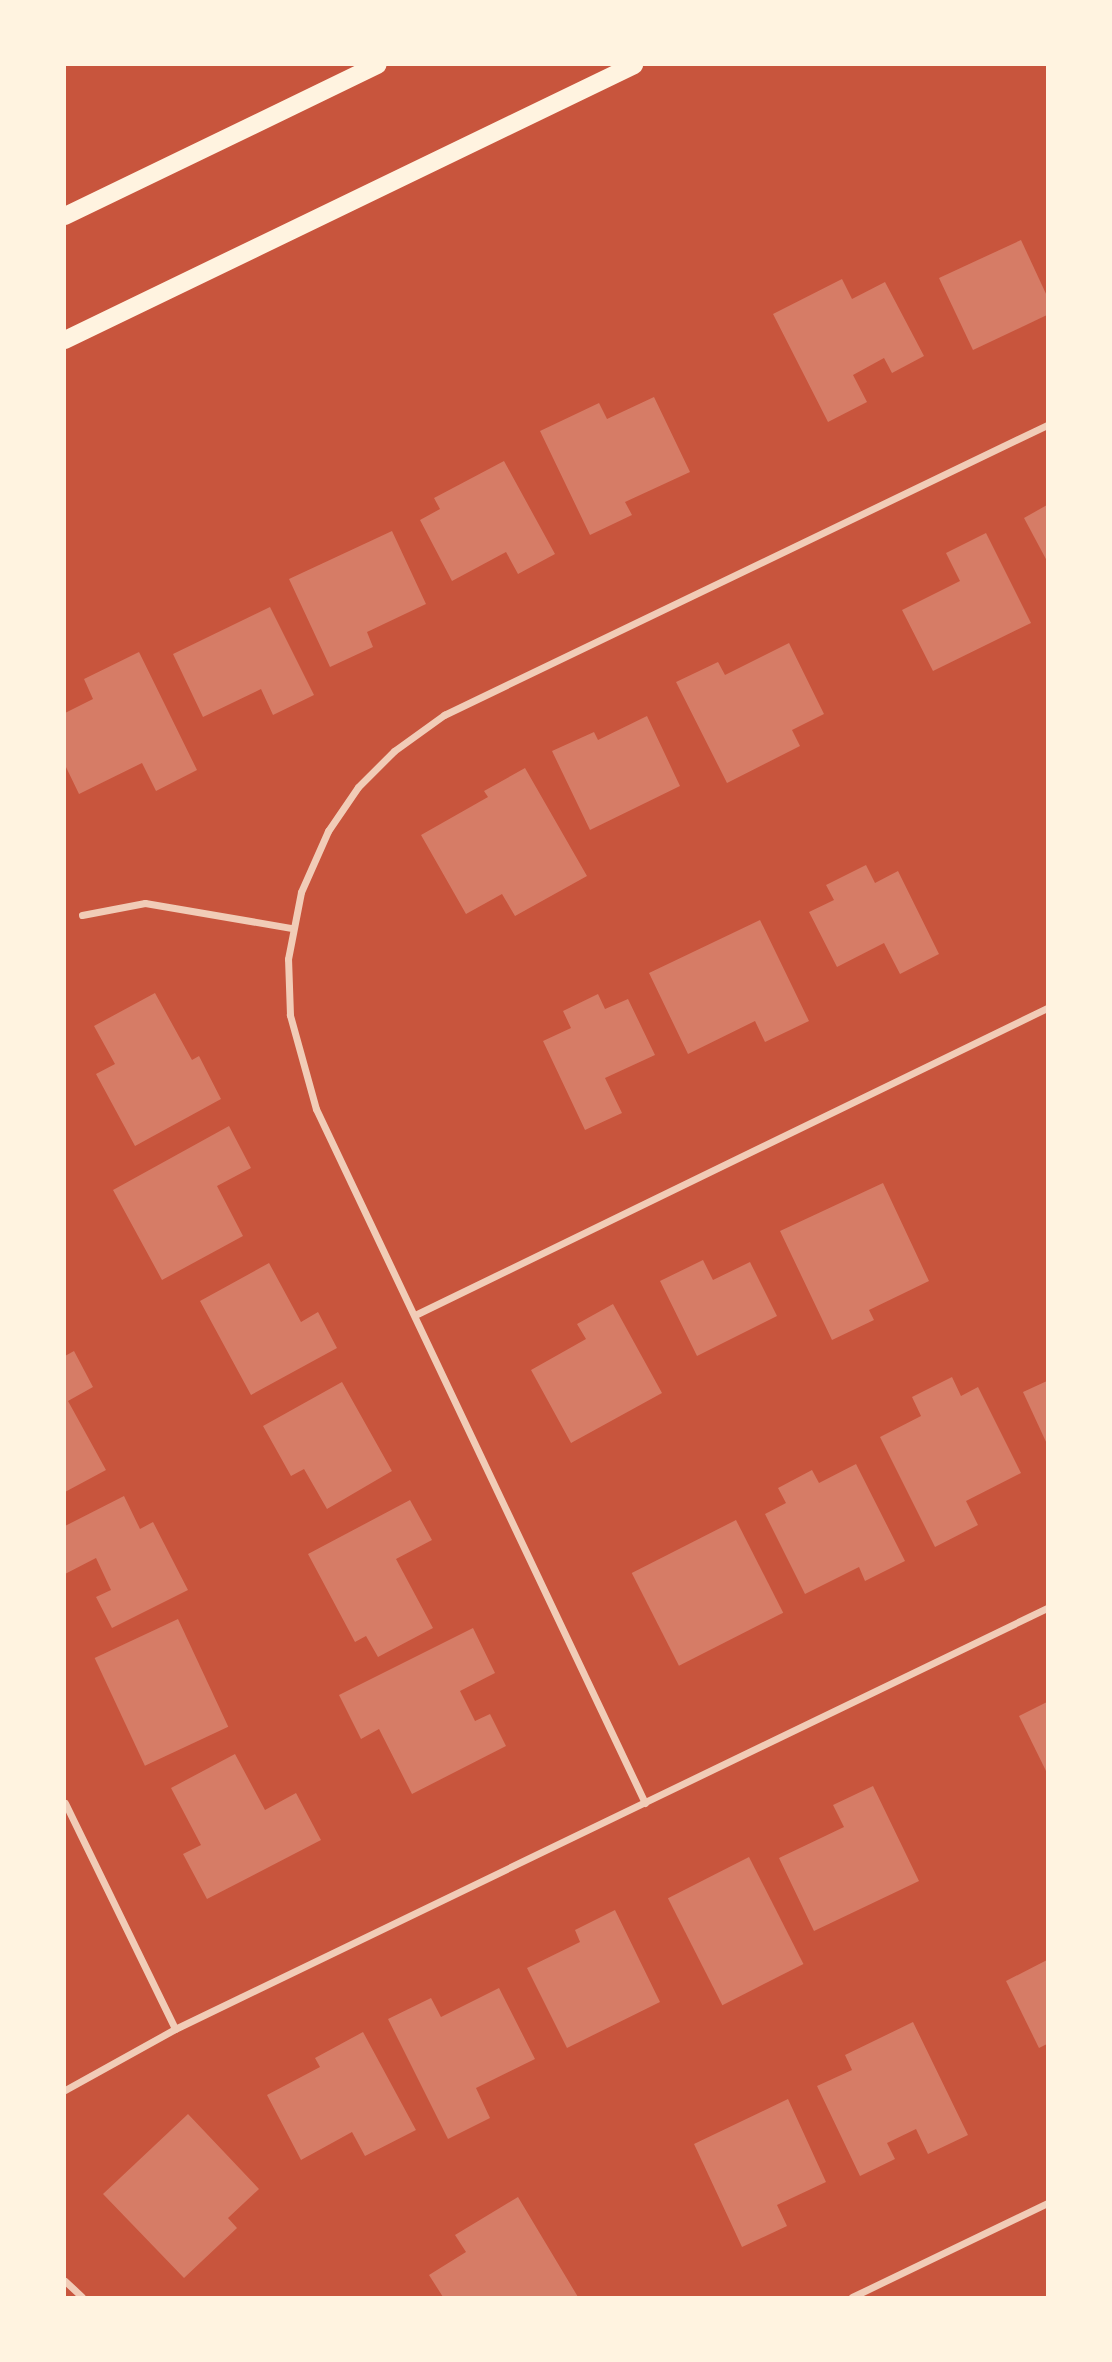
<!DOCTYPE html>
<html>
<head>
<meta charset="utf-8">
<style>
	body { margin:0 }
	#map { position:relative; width:1112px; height:2362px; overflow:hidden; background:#c8553d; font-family:Inter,sans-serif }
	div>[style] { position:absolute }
	.building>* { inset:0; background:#d67c66; transform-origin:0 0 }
	.minor>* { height:7px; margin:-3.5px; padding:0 3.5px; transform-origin:3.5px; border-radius:3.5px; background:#f1ccb7 }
	.primary>* { height:18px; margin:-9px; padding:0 9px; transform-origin:9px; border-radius:9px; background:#fff3e0 }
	span { translate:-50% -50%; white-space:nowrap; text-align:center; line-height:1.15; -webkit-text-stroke:7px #fff3e0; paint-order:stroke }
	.frame { position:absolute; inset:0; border:66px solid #fff3e0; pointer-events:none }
</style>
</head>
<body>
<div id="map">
	<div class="building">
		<i style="clip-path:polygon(1021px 240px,1047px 296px,1047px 315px,973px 350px,939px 278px)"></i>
		<i style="clip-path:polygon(842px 279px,852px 299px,885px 282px,924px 356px,892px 373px,884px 358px,853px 375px,867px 402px,828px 422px,773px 314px)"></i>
		<i style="clip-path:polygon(654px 397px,690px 472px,625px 502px,632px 515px,590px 535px,540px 431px,599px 403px,607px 419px)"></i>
		<i style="clip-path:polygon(504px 461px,555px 554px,518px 574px,506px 552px,452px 581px,420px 520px,440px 509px,434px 498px)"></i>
		<i style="clip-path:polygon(1047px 505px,1047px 561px,1024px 518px)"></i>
		<i style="clip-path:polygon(392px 531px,426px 604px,367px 632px,373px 647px,330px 667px,289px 579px)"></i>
		<i style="clip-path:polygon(986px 533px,1031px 623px,933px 671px,902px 610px,960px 581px,946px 553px)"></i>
		<i style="clip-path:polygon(270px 607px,314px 695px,273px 715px,261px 689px,203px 717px,173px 654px)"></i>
		<i style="clip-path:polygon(789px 643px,824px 714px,792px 730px,800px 746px,727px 783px,676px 682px,718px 662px,725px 675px)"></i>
		<i style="clip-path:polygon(139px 652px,197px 770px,156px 791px,142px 763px,79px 794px,65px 765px,65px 713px,93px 699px,84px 679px)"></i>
		<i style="clip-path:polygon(647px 716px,680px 786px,590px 830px,552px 751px,594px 732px,598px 740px)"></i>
		<i style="clip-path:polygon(525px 768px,587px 876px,515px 916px,502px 894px,466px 914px,421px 835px,488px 797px,484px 791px)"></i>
		<i style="clip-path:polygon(866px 865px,875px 883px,898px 871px,939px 954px,900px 974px,884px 943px,837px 967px,809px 912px,834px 900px,826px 885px)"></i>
		<i style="clip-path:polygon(760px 920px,809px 1021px,765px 1042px,755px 1021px,688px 1054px,649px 973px)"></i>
		<i style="clip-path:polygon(155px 993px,192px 1060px,199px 1056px,221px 1099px,135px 1146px,96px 1074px,115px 1064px,94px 1026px)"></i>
		<i style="clip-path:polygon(598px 994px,605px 1009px,628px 999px,655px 1055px,605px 1078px,622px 1113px,585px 1130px,543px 1041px,571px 1028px,563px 1011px)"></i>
		<i style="clip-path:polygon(229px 1126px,251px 1168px,217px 1186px,243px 1236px,162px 1280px,113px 1190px)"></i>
		<i style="clip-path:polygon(883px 1183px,929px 1281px,869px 1310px,874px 1320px,832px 1340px,780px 1231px)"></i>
		<i style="clip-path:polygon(703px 1260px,713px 1280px,750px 1262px,777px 1316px,697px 1356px,660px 1281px)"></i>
		<i style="clip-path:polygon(269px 1263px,301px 1322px,318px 1312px,337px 1348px,251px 1395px,200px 1301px)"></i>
		<i style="clip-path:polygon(613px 1304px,662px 1393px,571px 1443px,531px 1370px,586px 1339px,577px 1324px)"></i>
		<i style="clip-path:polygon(74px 1351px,93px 1387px,68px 1401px,106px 1470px,65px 1492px,65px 1356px)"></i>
		<i style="clip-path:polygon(952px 1377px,961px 1396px,978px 1387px,1021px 1473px,966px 1501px,978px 1525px,935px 1547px,880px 1437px,921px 1416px,912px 1397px)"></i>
		<i style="clip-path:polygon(1047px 1381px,1047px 1444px,1023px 1392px)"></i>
		<i style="clip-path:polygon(342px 1382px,392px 1471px,327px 1509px,304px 1469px,291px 1476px,263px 1426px)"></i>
		<i style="clip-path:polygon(856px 1464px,905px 1561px,865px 1581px,859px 1567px,805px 1594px,765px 1514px,786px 1503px,778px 1488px,812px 1470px,819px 1483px)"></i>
		<i style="clip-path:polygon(124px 1496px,140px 1529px,153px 1522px,188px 1590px,112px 1628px,96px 1597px,111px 1590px,96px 1558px,65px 1574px,65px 1526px)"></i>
		<i style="clip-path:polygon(410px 1500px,432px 1540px,396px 1559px,433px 1628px,378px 1657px,366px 1636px,355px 1642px,308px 1554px)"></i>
		<i style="left:736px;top:1520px;width:104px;height:117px;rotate:63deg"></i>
		<i style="left:178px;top:1619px;width:119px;height:92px;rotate:65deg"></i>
		<i style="clip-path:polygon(473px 1628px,495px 1673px,460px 1691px,475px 1721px,490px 1714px,506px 1746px,412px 1794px,379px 1729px,361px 1739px,339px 1695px)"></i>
		<i style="clip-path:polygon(1047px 1702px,1047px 1773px,1019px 1716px)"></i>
		<i style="clip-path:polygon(235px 1754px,265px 1810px,296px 1793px,321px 1840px,207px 1899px,183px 1854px,201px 1845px,171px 1788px)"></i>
		<i style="clip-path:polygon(873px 1786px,919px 1881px,814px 1931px,779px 1858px,844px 1827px,833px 1805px)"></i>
		<i style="left:749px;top:1857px;width:120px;height:91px;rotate:63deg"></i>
		<i style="clip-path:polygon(615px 1910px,660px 2002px,567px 2048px,527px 1968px,580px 1942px,575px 1930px)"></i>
		<i style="clip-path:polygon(1047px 1960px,1047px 2044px,1039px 2048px,1006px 1981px)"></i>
		<i style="clip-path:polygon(499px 1988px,535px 2059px,476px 2088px,490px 2118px,448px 2139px,388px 2019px,431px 1998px,441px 2017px)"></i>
		<i style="clip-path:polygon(913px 2022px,968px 2135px,928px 2154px,916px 2129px,887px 2143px,895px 2159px,860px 2176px,817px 2086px,852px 2070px,845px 2055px)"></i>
		<i style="clip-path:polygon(363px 2032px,416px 2130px,365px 2156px,352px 2132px,301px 2160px,267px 2095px,320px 2067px,315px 2058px)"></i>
		<i style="clip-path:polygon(788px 2099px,826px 2182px,777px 2205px,787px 2226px,742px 2247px,694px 2144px)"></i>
		<i style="clip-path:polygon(188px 2114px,259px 2189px,228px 2218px,237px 2228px,184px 2278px,103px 2194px)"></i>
		<i style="clip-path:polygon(518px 2197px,578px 2297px,443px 2297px,429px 2275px,466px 2252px,455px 2235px)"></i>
	</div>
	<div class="minor">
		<i style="left:82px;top:915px;width:64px;rotate:-10.8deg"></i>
		<i style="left:145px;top:903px;width:149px;rotate:9.7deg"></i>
		<i style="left:415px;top:1315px;width:703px;rotate:-25.91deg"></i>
		<i style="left:65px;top:1803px;width:251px;rotate:64deg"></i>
		<i style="left:645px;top:1803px;width:768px;rotate:-115.36deg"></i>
		<i style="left:316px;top:1109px;width:98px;rotate:-105.5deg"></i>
		<i style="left:290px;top:1015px;width:56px;rotate:-92deg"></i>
		<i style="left:288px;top:959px;width:68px;rotate:-79deg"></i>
		<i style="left:301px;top:892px;width:67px;rotate:-66.1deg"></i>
		<i style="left:328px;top:831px;width:53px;rotate:-55.7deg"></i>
		<i style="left:358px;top:787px;width:51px;rotate:-45deg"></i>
		<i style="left:394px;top:751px;width:62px;rotate:-35.8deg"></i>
		<i style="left:444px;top:715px;width:669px;rotate:-25.68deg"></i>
		<i style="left:65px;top:2090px;width:126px;rotate:-29deg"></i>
		<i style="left:175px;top:2029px;width:968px;rotate:-25.77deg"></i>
		<i style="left:65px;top:2281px;width:23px;rotate:43deg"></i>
		<i style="left:852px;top:2297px;width:216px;rotate:-25.7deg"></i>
	</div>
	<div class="primary">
		<i style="left:65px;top:216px;width:347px;rotate:-25.8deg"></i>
		<i style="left:65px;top:340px;width:632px;rotate:-25.79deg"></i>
	</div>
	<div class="frame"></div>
</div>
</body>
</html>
